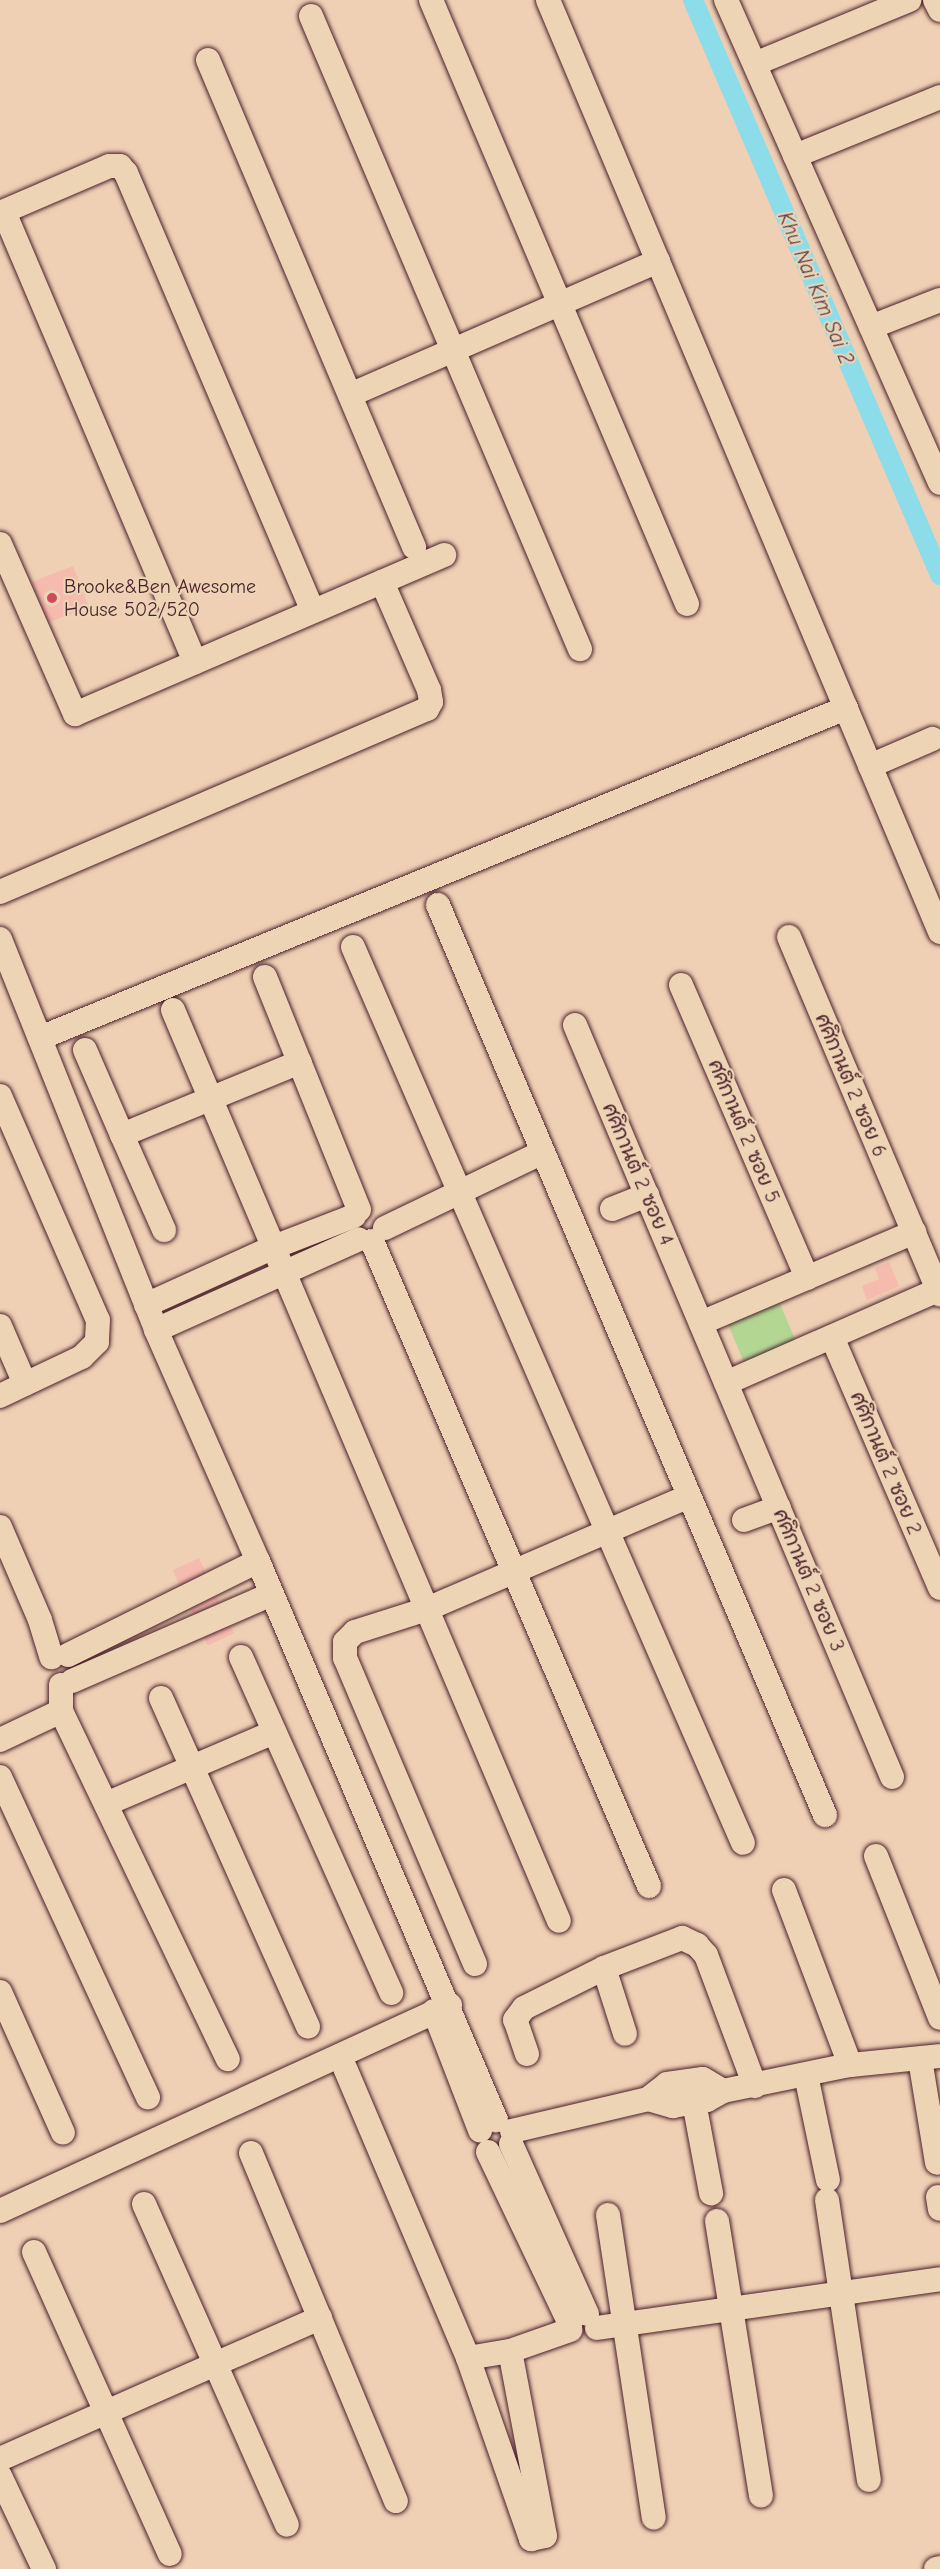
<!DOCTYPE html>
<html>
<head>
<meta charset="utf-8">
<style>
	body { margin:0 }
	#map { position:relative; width:940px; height:2569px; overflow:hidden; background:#efd0b4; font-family:"Comic Neue","Playpen Sans Thai",sans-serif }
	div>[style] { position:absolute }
	.green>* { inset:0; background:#b3d793; transform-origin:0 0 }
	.canal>* { height:20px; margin:-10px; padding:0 10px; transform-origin:10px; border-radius:10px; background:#8cdce9 }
	.building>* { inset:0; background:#f6bbaf; transform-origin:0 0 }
	.roads { filter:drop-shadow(0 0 2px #4a1f2b) drop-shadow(0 0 2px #4a1f2b) }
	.minor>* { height:24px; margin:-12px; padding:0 12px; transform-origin:12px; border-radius:12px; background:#ecd4b4 }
	.dots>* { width:16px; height:16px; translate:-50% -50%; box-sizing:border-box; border:3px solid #ecd4b4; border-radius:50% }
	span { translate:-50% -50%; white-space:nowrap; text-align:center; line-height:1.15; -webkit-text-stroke:4.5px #ecd4b4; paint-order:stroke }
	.poi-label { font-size:20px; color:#4a1f2b }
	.left { translate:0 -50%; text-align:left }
	.street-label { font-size:20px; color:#4a1f2b }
	.water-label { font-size:21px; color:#543b48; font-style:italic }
</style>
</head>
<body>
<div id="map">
	<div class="green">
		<i style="left:778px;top:1299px;width:48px;height:56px;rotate:67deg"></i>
	</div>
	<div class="canal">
		<i style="left:693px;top:0;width:626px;rotate:66.75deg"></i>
	</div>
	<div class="building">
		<i style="left:73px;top:566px;width:44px;height:52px;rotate:69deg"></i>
		<i style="clip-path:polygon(889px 1262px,899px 1286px,867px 1300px,862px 1286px,879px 1279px,875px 1268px)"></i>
		<i style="left:199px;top:1558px;width:83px;height:29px;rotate:65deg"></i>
	</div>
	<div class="roads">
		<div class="minor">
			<i style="left:431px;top:0;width:656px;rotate:67.03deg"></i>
			<i style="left:548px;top:0;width:1011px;rotate:67.19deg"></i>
			<i style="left:726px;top:0;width:528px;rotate:66.1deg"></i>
			<i style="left:935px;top:0;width:11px;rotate:63deg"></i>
			<i style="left:311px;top:16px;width:688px;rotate:66.98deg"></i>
			<i style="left:208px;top:60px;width:529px;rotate:67.07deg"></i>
			<i style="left:757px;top:63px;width:165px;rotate:-22.5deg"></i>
			<i style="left:795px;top:156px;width:157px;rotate:-22.1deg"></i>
			<i style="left:4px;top:212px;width:489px;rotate:67deg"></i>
			<i style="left:0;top:213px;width:119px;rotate:-23.3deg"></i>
			<i style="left:109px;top:166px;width:11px"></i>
			<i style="left:120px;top:166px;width:9px;rotate:49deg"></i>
			<i style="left:126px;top:173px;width:476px;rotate:66.9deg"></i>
			<i style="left:871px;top:327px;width:74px;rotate:-21.4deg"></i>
			<i style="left:350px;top:395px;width:336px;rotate:-23.5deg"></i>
			<i style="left:0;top:544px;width:186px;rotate:66.2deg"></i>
			<i style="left:75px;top:714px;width:402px;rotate:-23.3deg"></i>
			<i style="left:870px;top:766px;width:68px;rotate:-23.5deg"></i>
			<i style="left:0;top:892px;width:465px;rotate:-23.2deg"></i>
			<i style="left:427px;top:709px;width:8px;rotate:-60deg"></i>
			<i style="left:431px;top:702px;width:12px;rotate:-99deg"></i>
			<i style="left:429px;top:690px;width:118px;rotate:-113.5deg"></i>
			<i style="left:438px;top:905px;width:989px;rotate:66.96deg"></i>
			<i style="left:789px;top:937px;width:388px;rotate:67.1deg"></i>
			<i style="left:0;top:939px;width:421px;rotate:68.2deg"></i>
			<i style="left:156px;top:1330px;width:253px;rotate:66.2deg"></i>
			<i style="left:258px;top:1561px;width:608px;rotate:66.94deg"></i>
			<i style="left:353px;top:947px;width:977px;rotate:66.48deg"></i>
			<i style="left:265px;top:977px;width:251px;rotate:68deg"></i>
			<i style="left:681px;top:985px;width:319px;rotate:66.7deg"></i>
			<i style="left:173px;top:1010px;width:989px;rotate:67.04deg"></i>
			<i style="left:575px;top:1025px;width:816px;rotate:67.14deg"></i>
			<i style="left:40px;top:1038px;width:871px;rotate:-22.27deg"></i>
			<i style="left:85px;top:1050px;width:93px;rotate:66.5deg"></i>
			<i style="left:122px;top:1135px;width:192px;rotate:-22.3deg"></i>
			<i style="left:0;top:1096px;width:244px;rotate:66.4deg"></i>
			<i style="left:98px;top:1320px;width:22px;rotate:93deg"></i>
			<i style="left:97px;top:1342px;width:21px;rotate:135deg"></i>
			<i style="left:82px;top:1357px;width:91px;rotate:154.6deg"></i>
			<i style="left:122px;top:1135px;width:104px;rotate:66.1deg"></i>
			<i style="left:612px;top:1209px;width:38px;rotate:-22deg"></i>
			<i style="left:385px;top:1228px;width:175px;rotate:-25.7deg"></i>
			<i style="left:372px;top:1241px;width:702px;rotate:66.76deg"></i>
			<i style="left:146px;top:1305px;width:141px;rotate:-24.4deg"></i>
			<i style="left:274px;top:1247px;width:86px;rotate:-21.2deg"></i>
			<i style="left:701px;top:1323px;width:232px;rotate:-23.1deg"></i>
			<i style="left:0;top:1326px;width:63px;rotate:66.7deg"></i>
			<i style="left:156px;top:1330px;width:222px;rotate:-24.1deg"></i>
			<i style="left:832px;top:1337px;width:273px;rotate:66.7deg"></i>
			<i style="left:726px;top:1383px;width:232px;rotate:-23.7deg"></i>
			<i style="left:744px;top:1520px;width:37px;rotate:-20deg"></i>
			<i style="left:0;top:1527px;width:101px;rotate:66.7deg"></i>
			<i style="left:40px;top:1620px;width:39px;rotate:73deg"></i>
			<i style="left:68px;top:1655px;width:212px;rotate:-26.3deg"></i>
			<i style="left:241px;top:1657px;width:368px;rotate:65.9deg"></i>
			<i style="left:72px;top:1681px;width:218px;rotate:-23.5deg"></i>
			<i style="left:61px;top:1685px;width:26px;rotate:90deg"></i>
			<i style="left:61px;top:1711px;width:386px;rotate:64.4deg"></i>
			<i style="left:161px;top:1698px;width:360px;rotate:65.9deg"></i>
			<i style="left:0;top:1740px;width:68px;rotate:-25.4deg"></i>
			<i style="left:0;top:1777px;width:353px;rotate:65.2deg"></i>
			<i style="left:106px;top:1804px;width:183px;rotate:-23.2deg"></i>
			<i style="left:876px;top:1856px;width:174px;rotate:68.4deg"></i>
			<i style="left:784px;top:1890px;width:187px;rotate:69.3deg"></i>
			<i style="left:475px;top:1964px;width:332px;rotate:-113deg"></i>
			<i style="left:345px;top:1658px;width:16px;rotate:-90deg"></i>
			<i style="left:345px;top:1642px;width:14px;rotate:-45deg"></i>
			<i style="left:355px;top:1632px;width:76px;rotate:-17.7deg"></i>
			<i style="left:427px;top:1609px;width:285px;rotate:-23.3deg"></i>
			<i style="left:604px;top:1968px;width:69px;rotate:72.3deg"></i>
			<i style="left:0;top:1992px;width:154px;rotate:65.9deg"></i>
			<i style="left:434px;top:2011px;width:128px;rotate:68.9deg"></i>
			<i style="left:527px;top:2054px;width:36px;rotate:-109deg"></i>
			<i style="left:515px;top:2020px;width:15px;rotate:-53deg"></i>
			<i style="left:524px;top:2008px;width:89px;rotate:-26.6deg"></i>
			<i style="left:604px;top:1968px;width:84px;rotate:-21deg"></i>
			<i style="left:682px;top:1938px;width:17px;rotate:25deg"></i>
			<i style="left:697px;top:1945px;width:13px;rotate:48deg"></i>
			<i style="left:706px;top:1955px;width:140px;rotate:69.5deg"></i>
			<i style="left:920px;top:2059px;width:105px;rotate:80.7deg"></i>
			<i style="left:345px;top:2068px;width:315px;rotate:67deg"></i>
			<i style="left:468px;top:2358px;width:192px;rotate:70.8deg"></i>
			<i style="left:531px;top:2539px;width:14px;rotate:-12deg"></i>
			<i style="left:545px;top:2536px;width:188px;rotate:-100.7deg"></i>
			<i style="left:806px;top:2075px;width:107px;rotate:78.2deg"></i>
			<i style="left:648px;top:2099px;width:26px;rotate:16deg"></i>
			<i style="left:673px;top:2106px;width:35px;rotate:-10deg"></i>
			<i style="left:707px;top:2100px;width:18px;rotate:-29deg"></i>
			<i style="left:723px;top:2091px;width:130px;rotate:-11.6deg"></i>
			<i style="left:850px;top:2065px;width:90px;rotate:-5.7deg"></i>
			<i style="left:694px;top:2102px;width:93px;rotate:79.4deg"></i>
			<i style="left:512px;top:2131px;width:140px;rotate:-13.2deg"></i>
			<i style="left:648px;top:2099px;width:24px;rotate:-38deg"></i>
			<i style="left:667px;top:2084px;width:36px;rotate:-8deg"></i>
			<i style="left:703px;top:2079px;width:23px;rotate:31deg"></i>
			<i style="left:511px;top:2144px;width:186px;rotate:65.9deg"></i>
			<i style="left:488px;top:2152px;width:191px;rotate:64.5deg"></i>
			<i style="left:251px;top:2153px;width:377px;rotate:67.4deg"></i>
			<i style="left:938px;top:2197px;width:12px;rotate:81deg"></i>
			<i style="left:827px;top:2200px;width:283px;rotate:81.5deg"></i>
			<i style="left:144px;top:2204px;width:351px;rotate:66deg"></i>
			<i style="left:0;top:2211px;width:495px;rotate:-24.6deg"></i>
			<i style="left:608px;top:2215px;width:306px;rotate:81.4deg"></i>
			<i style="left:717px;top:2221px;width:278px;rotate:80.9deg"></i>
			<i style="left:34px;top:2252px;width:331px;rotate:65.8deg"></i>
			<i style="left:597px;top:2328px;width:346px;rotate:-8.1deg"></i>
			<i style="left:468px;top:2358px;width:43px;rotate:-9.5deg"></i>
			<i style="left:510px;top:2351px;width:64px;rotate:-19.3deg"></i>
			<i style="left:0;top:2459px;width:350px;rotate:-23.8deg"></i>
			<i style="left:0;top:2476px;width:103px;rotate:64.7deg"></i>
			<i style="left:936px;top:2569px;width:4px;rotate:-14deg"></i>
		</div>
	</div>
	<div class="dots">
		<i style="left:52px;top:598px;background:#d1495b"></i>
	</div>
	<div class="poi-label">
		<span class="left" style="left:64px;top:598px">Brooke&amp;Ben Awesome<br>House 502/520</span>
	</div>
	<div class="street-label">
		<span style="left:851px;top:1085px;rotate:67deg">ศศิกานต์ 2 ซอย 6</span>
		<span style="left:744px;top:1131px;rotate:67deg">ศศิกานต์ 2 ซอย 5</span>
		<span style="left:638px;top:1174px;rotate:67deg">ศศิกานต์ 2 ซอย 4</span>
		<span style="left:886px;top:1463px;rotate:67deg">ศศิกานต์ 2 ซอย 2</span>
		<span style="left:809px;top:1580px;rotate:67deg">ศศิกานต์ 2 ซอย 3</span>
	</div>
	<div class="water-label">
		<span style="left:816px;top:288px;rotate:67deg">Khu Nai Kim Sai 2</span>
	</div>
</div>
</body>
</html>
